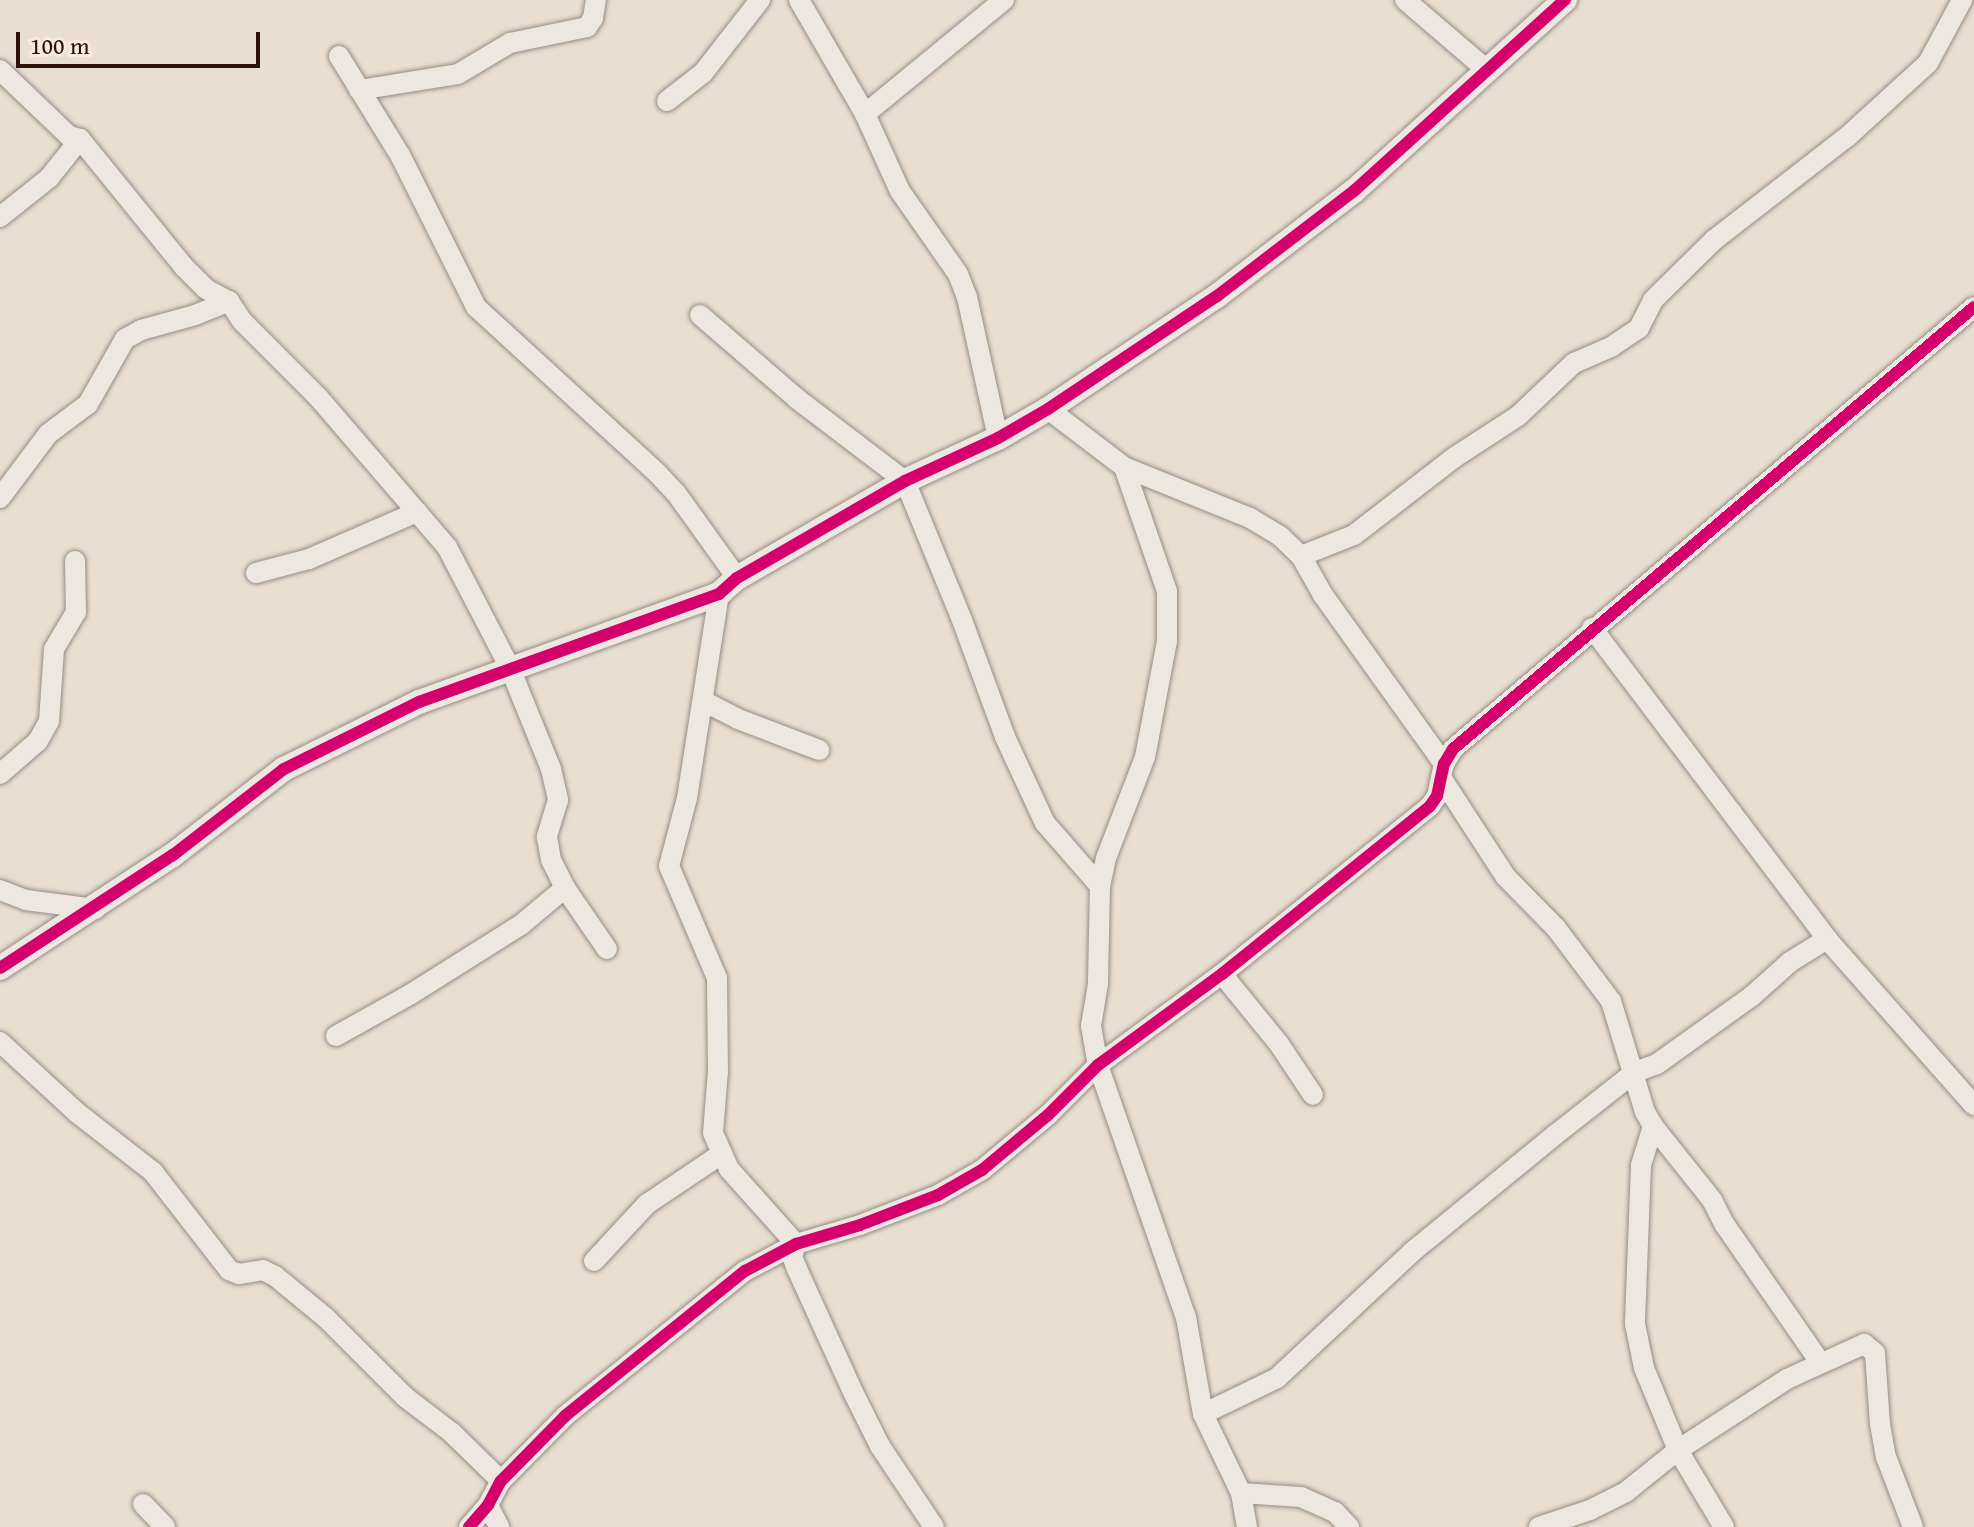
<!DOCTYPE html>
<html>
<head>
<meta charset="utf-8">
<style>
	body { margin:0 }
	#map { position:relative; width:1974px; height:1527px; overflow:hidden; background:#e8dfd1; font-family:"Gentium Book Plus",serif }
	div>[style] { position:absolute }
	.roads { filter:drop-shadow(0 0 2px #958c83) drop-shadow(0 0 2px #958c83) }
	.minor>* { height:20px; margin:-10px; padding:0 10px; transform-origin:10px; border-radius:10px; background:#ece8e1 }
	.tertiary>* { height:24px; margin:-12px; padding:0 12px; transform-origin:12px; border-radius:12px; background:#ece8e1 }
	.cycleway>* { height:12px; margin:-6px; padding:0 6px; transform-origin:6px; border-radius:6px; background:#d6006c }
	span { translate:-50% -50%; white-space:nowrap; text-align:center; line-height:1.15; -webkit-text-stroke:7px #f6ecdb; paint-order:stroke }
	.scale { position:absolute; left:16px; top:32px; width:244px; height:36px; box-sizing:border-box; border:4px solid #2c1407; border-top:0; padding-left:10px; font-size:24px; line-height:28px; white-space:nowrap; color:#2c1407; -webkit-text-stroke:6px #f6ecdb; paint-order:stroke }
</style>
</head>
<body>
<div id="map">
	<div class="roads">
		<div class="minor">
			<i style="left:799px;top:0;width:132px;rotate:59.9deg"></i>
			<i style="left:865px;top:114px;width:85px;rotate:65.6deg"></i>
			<i style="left:900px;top:191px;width:101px;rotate:55.1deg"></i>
			<i style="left:958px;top:274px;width:25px;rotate:69deg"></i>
			<i style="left:967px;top:297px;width:144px;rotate:77.6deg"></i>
			<i style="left:1405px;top:0;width:109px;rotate:40.5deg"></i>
			<i style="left:339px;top:56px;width:116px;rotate:58.4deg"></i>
			<i style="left:400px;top:155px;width:170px;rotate:63.4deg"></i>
			<i style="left:476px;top:307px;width:247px;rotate:42.5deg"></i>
			<i style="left:658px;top:474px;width:26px;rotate:47deg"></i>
			<i style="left:676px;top:493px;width:105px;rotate:54.3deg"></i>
			<i style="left:0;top:70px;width:95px;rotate:43.7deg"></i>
			<i style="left:69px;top:136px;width:11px;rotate:15deg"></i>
			<i style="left:80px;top:139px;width:165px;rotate:50.9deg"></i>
			<i style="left:184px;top:267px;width:31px;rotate:45deg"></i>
			<i style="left:206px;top:289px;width:26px;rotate:28deg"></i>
			<i style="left:229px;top:301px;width:24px;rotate:57deg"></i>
			<i style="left:242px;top:321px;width:107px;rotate:45deg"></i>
			<i style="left:318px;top:397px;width:198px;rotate:49.3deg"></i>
			<i style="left:447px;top:547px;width:136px;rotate:62.5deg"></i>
			<i style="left:510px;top:668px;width:109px;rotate:67.9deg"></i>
			<i style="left:551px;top:769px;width:32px;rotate:77deg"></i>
			<i style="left:558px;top:800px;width:39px;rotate:107deg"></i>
			<i style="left:547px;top:837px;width:23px;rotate:80deg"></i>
			<i style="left:551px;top:860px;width:31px;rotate:63deg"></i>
			<i style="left:565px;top:888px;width:74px;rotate:55.5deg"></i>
			<i style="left:359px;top:90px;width:100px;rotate:-9.2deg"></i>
			<i style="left:458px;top:74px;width:61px;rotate:-30.8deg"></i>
			<i style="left:510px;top:43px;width:79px;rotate:-11.7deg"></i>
			<i style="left:587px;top:27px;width:11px;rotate:-56deg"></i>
			<i style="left:593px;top:18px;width:18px;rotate:-81deg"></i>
			<i style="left:667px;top:101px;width:46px;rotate:-37.9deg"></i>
			<i style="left:703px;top:73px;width:93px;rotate:-52deg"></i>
			<i style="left:865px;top:114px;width:180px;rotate:-39.4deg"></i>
			<i style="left:0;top:217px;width:63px;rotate:-38.5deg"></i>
			<i style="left:49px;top:178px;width:50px;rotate:-51.5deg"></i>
			<i style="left:700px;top:315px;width:127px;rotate:40.8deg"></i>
			<i style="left:796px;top:398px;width:137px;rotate:37.3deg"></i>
			<i style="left:905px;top:481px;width:150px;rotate:67.7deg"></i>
			<i style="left:962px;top:620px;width:125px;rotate:69.8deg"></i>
			<i style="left:1005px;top:737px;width:95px;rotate:65.1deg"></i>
			<i style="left:1045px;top:823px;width:84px;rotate:48.9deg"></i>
			<i style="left:1048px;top:409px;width:96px;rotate:37.3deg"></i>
			<i style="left:1124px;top:467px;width:131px;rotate:70.9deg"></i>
			<i style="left:1167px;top:591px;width:50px;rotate:90deg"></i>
			<i style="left:1167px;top:641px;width:118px;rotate:100.7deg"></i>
			<i style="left:1145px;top:757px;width:108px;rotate:111.1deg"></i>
			<i style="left:1106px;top:858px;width:29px;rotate:102deg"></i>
			<i style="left:1100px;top:886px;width:98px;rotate:91.2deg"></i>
			<i style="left:1098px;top:984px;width:43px;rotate:99.5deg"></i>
			<i style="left:1091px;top:1026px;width:40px;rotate:80deg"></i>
			<i style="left:1098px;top:1065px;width:267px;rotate:70.8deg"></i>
			<i style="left:1186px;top:1317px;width:98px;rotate:80.1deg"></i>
			<i style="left:1203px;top:1414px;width:88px;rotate:64.3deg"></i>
			<i style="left:1241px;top:1493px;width:35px;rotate:80deg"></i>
			<i style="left:1124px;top:467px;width:136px;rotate:22deg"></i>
			<i style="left:1250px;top:518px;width:35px;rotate:31deg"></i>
			<i style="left:1280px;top:536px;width:29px;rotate:44deg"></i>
			<i style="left:1301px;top:556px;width:45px;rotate:60.6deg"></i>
			<i style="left:1323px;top:595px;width:208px;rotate:54.4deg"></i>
			<i style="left:0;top:498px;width:80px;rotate:-53.1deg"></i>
			<i style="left:48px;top:434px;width:50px;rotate:-36.9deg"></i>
			<i style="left:88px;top:404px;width:75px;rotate:-60.4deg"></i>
			<i style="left:125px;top:339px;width:18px;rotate:-29deg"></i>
			<i style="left:141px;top:330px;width:56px;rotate:-15.5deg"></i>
			<i style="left:195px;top:315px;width:37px;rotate:-22deg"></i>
			<i style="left:1301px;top:556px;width:57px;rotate:-21.6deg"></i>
			<i style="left:1354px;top:535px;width:128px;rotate:-37.7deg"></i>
			<i style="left:1455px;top:457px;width:75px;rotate:-33.1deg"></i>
			<i style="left:1518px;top:416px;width:77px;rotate:-43.4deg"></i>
			<i style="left:1574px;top:363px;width:40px;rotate:-23.4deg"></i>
			<i style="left:1611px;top:347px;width:34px;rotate:-34deg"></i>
			<i style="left:1639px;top:328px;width:31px;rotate:-63deg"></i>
			<i style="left:1653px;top:300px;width:86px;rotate:-44.5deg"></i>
			<i style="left:1714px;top:240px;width:168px;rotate:-37.8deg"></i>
			<i style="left:1847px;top:137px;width:110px;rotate:-42.4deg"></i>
			<i style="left:1928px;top:63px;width:72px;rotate:-61.6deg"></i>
			<i style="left:256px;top:573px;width:55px;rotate:-14.8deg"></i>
			<i style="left:309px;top:559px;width:118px;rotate:-23.5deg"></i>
			<i style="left:719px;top:594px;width:206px;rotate:98.9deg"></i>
			<i style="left:687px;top:798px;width:70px;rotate:104.8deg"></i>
			<i style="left:669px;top:866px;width:122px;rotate:66.8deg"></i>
			<i style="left:717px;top:978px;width:93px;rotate:89.4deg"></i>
			<i style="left:718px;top:1071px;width:62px;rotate:94.6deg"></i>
			<i style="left:713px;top:1133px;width:39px;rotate:66deg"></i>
			<i style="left:729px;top:1169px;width:101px;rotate:48.2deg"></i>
			<i style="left:796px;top:1244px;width:13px;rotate:108deg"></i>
			<i style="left:792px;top:1256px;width:14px;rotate:69deg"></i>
			<i style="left:797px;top:1269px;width:135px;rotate:65.5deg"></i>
			<i style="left:853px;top:1392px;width:60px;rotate:63.4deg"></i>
			<i style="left:880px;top:1446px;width:97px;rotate:56.3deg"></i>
			<i style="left:1592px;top:628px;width:390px;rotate:52.9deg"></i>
			<i style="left:1827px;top:939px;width:222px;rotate:48.5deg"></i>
			<i style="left:703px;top:701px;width:39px;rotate:27deg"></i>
			<i style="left:738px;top:719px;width:87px;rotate:20.9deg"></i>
			<i style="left:0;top:774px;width:50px;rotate:-41deg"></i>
			<i style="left:38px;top:741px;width:23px;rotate:-61deg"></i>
			<i style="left:49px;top:721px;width:72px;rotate:-86deg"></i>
			<i style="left:54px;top:649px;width:43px;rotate:-59.3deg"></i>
			<i style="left:76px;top:612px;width:51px;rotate:-91.1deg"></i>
			<i style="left:1442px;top:779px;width:117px;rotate:56.9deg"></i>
			<i style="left:1506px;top:877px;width:71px;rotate:45.6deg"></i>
			<i style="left:1556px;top:928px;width:91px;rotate:53deg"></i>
			<i style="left:1611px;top:1001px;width:116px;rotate:73deg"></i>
			<i style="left:1645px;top:1112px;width:16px;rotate:60deg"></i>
			<i style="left:1653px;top:1126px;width:41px;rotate:107.1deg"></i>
			<i style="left:1641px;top:1165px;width:159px;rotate:92.2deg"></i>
			<i style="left:1635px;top:1324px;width:45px;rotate:78.4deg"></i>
			<i style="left:1644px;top:1368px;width:89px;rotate:67.5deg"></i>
			<i style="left:1678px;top:1450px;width:67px;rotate:141.1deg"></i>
			<i style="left:1626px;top:1492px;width:40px;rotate:153.4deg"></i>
			<i style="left:1590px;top:1510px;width:54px;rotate:161.6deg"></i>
			<i style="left:0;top:890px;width:28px;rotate:21deg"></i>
			<i style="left:26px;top:900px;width:70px;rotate:7.4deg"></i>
			<i style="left:1222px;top:974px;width:90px;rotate:50.8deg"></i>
			<i style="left:1279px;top:1044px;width:61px;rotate:56.3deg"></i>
			<i style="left:336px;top:1036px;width:86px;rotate:-29.2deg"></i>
			<i style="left:411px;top:994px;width:131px;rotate:-32.2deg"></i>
			<i style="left:522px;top:924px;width:56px;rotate:-39.9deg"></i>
			<i style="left:0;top:1042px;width:103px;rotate:42.6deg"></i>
			<i style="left:76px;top:1112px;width:98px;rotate:37.9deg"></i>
			<i style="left:153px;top:1172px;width:124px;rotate:52.2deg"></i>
			<i style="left:229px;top:1270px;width:11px;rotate:22deg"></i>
			<i style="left:239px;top:1274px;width:24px;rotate:-9deg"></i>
			<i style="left:263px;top:1270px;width:13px;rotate:27deg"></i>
			<i style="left:275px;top:1276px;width:66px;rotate:39.5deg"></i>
			<i style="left:326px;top:1318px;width:112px;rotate:45deg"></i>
			<i style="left:405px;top:1397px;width:58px;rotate:37.3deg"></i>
			<i style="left:451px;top:1432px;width:70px;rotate:44.4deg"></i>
			<i style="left:1653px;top:1126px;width:95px;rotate:51.4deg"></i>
			<i style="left:1712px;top:1200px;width:28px;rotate:63deg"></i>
			<i style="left:1725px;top:1225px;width:167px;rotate:55.3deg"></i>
			<i style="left:594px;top:1261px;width:78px;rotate:-47.1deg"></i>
			<i style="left:647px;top:1204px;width:88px;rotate:-33.9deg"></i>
			<i style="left:1203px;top:1414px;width:82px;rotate:-25.9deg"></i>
			<i style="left:1277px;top:1378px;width:185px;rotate:-43deg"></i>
			<i style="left:1412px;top:1252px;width:185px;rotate:-39.3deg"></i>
			<i style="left:1555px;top:1135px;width:102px;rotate:-38.2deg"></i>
			<i style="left:1635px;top:1072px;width:23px;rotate:-20deg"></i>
			<i style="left:1657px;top:1064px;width:117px;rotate:-35.6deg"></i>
			<i style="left:1752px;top:996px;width:51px;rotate:-41.8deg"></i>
			<i style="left:1790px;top:962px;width:44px;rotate:-31.9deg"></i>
			<i style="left:1241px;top:1493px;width:60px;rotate:3.8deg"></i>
			<i style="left:1301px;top:1497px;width:37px;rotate:24deg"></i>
			<i style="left:1335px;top:1512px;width:21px;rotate:47deg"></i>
			<i style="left:143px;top:1504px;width:32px;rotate:46deg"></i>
			<i style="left:488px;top:1505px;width:25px;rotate:63deg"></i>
			<i style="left:469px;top:1527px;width:29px;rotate:-49deg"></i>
			<i style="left:488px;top:1505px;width:27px;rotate:-62deg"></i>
			<i style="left:501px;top:1481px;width:91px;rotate:-45.4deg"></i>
			<i style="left:565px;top:1416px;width:231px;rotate:-38.9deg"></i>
			<i style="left:745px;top:1271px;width:58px;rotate:-27.9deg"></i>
			<i style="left:796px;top:1244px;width:67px;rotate:-16.5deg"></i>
			<i style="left:860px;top:1225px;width:84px;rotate:-21deg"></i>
			<i style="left:938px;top:1195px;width:51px;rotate:-29.6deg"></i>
			<i style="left:982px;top:1170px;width:86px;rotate:-39.8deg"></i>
			<i style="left:1048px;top:1115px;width:71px;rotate:-45deg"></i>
			<i style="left:1098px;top:1065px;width:154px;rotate:-36.3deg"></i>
			<i style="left:1222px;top:974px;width:267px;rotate:-38.9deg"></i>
			<i style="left:1430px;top:806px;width:12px;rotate:-55deg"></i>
			<i style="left:1437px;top:796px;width:33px;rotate:-78deg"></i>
			<i style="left:1444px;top:764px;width:17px;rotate:-59deg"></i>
			<i style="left:1453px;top:749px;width:683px;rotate:-40.31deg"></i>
			<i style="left:1724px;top:1527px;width:90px;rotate:-120.9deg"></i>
			<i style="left:1678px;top:1450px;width:130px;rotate:-33.1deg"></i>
			<i style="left:1787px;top:1379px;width:85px;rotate:-24.4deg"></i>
			<i style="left:1864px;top:1344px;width:14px;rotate:39deg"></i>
			<i style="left:1875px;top:1353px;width:71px;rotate:86deg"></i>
			<i style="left:1880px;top:1424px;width:34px;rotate:80deg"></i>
			<i style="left:1886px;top:1457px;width:75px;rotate:68.9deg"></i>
		</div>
		<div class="tertiary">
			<i style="left:0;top:968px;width:207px;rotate:-33.2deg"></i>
			<i style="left:173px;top:855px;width:140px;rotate:-37.8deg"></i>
			<i style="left:284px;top:769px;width:151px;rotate:-26.4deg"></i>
			<i style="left:419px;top:702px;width:319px;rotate:-19.8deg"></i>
			<i style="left:719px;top:594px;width:24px;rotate:-42deg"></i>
			<i style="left:737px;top:578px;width:194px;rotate:-30deg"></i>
			<i style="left:905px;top:481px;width:102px;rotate:-24.8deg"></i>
			<i style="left:998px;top:438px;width:58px;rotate:-30.1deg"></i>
			<i style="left:1048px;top:409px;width:203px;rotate:-33.8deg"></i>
			<i style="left:1217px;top:296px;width:173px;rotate:-37.5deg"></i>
			<i style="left:1354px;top:191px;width:285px;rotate:-42.2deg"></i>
		</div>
	</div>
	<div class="cycleway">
		<i style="left:0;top:968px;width:207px;rotate:-33.2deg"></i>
		<i style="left:173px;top:855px;width:140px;rotate:-37.8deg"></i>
		<i style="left:284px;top:769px;width:151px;rotate:-26.4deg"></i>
		<i style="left:419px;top:702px;width:319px;rotate:-19.8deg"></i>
		<i style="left:719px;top:594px;width:24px;rotate:-42deg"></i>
		<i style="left:737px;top:578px;width:194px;rotate:-30deg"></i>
		<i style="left:905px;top:481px;width:102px;rotate:-24.8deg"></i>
		<i style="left:998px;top:438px;width:58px;rotate:-30.1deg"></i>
		<i style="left:1048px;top:409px;width:203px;rotate:-33.8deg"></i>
		<i style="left:1217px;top:296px;width:173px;rotate:-37.5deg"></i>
		<i style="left:1354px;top:191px;width:285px;rotate:-42.2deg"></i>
		<i style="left:469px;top:1527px;width:29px;rotate:-49deg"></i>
		<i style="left:488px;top:1505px;width:27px;rotate:-62deg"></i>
		<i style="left:501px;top:1481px;width:91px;rotate:-45.4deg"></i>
		<i style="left:565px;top:1416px;width:231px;rotate:-38.9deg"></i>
		<i style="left:745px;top:1271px;width:58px;rotate:-27.9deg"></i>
		<i style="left:796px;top:1244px;width:67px;rotate:-16.5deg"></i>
		<i style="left:860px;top:1225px;width:84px;rotate:-21deg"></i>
		<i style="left:938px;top:1195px;width:51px;rotate:-29.6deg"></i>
		<i style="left:982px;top:1170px;width:86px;rotate:-39.8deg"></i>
		<i style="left:1048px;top:1115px;width:71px;rotate:-45deg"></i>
		<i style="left:1098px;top:1065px;width:154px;rotate:-36.3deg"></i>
		<i style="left:1222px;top:974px;width:267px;rotate:-38.9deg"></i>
		<i style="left:1430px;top:806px;width:12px;rotate:-55deg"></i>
		<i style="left:1437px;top:796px;width:33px;rotate:-78deg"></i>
		<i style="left:1444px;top:764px;width:17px;rotate:-59deg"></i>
		<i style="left:1453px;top:749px;width:683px;rotate:-40.31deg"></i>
	</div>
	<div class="scale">100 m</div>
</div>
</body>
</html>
